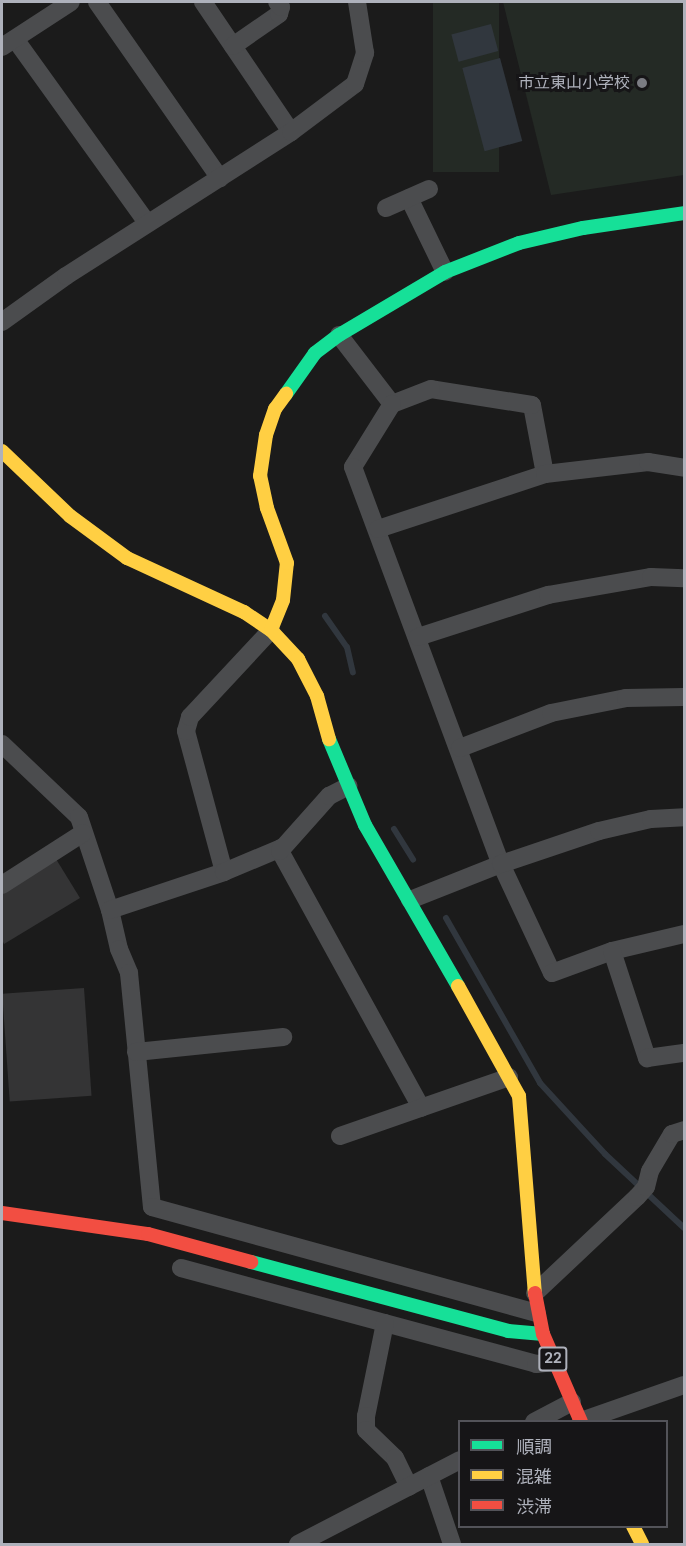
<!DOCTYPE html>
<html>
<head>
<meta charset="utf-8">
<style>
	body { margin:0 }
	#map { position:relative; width:686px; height:1546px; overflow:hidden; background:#1b1b1b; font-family:"DM Sans","Noto Sans JP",sans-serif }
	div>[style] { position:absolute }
	.green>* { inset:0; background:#242a25; transform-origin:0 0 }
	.water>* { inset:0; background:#31373e; transform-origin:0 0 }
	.stream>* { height:6px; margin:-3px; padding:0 3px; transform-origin:3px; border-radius:3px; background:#31373e }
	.building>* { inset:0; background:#343435; transform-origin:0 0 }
	.street>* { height:18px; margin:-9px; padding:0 9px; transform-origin:9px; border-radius:9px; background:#4b4c4e }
	.fast>* { height:14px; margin:-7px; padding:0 7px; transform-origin:7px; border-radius:7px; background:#16e098 }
	.slow>* { height:14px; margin:-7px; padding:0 7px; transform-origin:7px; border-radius:7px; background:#ffcf43 }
	.jam>* { height:14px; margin:-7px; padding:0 7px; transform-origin:7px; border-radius:7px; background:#f24e42 }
	.dots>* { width:16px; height:16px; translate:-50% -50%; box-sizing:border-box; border:3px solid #161517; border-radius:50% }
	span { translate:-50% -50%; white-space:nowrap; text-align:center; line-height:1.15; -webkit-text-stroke:6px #161517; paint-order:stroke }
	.shield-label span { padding:2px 4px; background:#161517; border:2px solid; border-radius:4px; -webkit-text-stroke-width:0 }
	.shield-label { font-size:15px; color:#aeb1bb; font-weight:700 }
	.poi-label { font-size:16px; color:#aeb1bb }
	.right { translate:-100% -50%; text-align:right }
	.frame { position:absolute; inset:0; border:3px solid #aeb1bb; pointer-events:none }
	.legend { position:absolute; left:458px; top:1420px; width:210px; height:108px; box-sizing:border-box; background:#161517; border:2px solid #535359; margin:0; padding:8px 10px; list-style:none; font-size:18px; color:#aeb1bb }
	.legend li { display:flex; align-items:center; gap:12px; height:30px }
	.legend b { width:30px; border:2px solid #535359 }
</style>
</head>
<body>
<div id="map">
	<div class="green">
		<i style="left:433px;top:2px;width:66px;height:170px"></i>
		<i style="clip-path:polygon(503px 2px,684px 2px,684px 175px,551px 195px)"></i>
	</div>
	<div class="water">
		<i style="left:491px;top:24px;width:28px;height:41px;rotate:75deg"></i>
		<i style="left:500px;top:58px;width:86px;height:39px;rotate:75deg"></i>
	</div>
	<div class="stream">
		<i style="left:325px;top:616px;width:38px;rotate:55deg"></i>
		<i style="left:347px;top:647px;width:26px;rotate:77deg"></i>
		<i style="left:394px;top:829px;width:36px;rotate:58deg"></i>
		<i style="left:446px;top:918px;width:190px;rotate:60.3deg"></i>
		<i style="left:540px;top:1083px;width:96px;rotate:47.5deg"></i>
		<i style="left:605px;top:1154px;width:108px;rotate:43.1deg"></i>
	</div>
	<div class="building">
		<i style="clip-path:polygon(56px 859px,80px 898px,4px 944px,2px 940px,2px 892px)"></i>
		<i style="left:84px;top:988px;width:108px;height:82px;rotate:86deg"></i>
	</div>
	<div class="street">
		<i style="left:97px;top:2px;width:215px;rotate:55.1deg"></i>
		<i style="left:203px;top:2px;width:157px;rotate:55.9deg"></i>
		<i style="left:15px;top:39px;width:226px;rotate:54.3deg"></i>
		<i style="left:233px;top:46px;width:56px;rotate:-34.8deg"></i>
		<i style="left:279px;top:14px;width:7px;rotate:-74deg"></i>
		<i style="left:281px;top:7px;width:6px;rotate:-129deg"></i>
		<i style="left:2px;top:47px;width:82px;rotate:-33.1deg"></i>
		<i style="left:409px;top:198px;width:82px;rotate:64.1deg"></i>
		<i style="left:386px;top:208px;width:47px;rotate:-23.8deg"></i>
		<i style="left:2px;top:322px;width:79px;rotate:-35.7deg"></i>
		<i style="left:66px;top:276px;width:267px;rotate:-32.6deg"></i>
		<i style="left:291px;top:132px;width:80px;rotate:-36.9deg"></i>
		<i style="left:355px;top:84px;width:33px;rotate:-72deg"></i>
		<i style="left:365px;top:53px;width:52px;rotate:-98.9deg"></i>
		<i style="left:339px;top:335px;width:87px;rotate:52.5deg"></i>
		<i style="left:545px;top:474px;width:70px;rotate:-100.7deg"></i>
		<i style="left:532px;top:405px;width:102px;rotate:-171deg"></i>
		<i style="left:431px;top:389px;width:42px;rotate:159deg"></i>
		<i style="left:392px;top:404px;width:74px;rotate:121.8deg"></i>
		<i style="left:353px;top:467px;width:424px;rotate:69.6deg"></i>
		<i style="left:501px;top:864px;width:120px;rotate:64.9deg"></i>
		<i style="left:552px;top:973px;width:64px;rotate:-20.1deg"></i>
		<i style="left:612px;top:951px;width:74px;rotate:-13.3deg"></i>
		<i style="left:378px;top:529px;width:176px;rotate:-18.2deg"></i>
		<i style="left:545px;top:474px;width:104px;rotate:-6.6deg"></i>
		<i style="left:648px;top:462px;width:36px;rotate:9deg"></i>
		<i style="left:418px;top:637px;width:137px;rotate:-17.9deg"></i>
		<i style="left:548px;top:595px;width:105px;rotate:-9.9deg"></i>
		<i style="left:651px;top:577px;width:33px;rotate:2deg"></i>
		<i style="left:2px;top:744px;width:106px;rotate:43.5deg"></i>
		<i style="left:79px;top:817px;width:98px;rotate:71.6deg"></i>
		<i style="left:110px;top:910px;width:40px;rotate:77deg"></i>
		<i style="left:119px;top:949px;width:26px;rotate:67deg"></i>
		<i style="left:129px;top:973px;width:235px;rotate:84.4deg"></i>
		<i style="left:152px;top:1207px;width:399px;rotate:15.4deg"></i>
		<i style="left:460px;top:748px;width:97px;rotate:-21deg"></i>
		<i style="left:551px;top:713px;width:76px;rotate:-11.3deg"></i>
		<i style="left:626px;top:698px;width:58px;rotate:-1deg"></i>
		<i style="left:280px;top:851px;width:293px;rotate:61.2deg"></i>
		<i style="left:224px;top:872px;width:146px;rotate:-105.1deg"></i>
		<i style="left:186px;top:731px;width:15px;rotate:-74deg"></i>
		<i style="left:190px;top:717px;width:119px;rotate:-47deg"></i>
		<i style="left:2px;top:885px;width:96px;rotate:-32.7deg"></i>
		<i style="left:410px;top:900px;width:98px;rotate:-21.6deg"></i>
		<i style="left:501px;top:864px;width:103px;rotate:-18.6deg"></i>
		<i style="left:599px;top:831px;width:53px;rotate:-13deg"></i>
		<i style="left:651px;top:819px;width:33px;rotate:-3deg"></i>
		<i style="left:110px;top:910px;width:120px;rotate:-18.4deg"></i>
		<i style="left:224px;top:872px;width:62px;rotate:-22.8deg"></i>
		<i style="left:281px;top:848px;width:3px;rotate:108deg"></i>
		<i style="left:280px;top:851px;width:74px;rotate:-48.3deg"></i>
		<i style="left:329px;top:796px;width:22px;rotate:-27deg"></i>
		<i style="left:612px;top:951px;width:113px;rotate:71.9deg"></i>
		<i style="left:647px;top:1058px;width:37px;rotate:-8deg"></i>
		<i style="left:136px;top:1052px;width:148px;rotate:-5.8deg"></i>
		<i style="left:340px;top:1136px;width:179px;rotate:-19.2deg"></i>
		<i style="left:181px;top:1268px;width:368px;rotate:15.1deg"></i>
		<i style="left:536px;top:1364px;width:18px;rotate:-6deg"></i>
		<i style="left:535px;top:1293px;width:140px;rotate:-43.3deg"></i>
		<i style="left:637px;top:1197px;width:13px;rotate:-48deg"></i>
		<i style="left:646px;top:1187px;width:16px;rotate:-76deg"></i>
		<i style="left:650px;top:1171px;width:43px;rotate:-59.3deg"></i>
		<i style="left:672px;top:1134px;width:13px;rotate:-18deg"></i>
		<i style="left:385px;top:1323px;width:95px;rotate:101.5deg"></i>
		<i style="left:366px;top:1416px;width:14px;rotate:90deg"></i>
		<i style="left:366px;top:1430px;width:40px;rotate:44deg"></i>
		<i style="left:395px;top:1458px;width:32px;rotate:64deg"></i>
		<i style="left:581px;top:1421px;width:109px;rotate:-19.3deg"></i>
		<i style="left:534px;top:1422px;width:43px;rotate:-27.8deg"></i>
		<i style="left:429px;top:1476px;width:72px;rotate:71.3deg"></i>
		<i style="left:298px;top:1544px;width:182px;rotate:-27.4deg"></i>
	</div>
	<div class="fast">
		<i style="left:286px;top:394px;width:50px;rotate:-54.7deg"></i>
		<i style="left:315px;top:353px;width:30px;rotate:-37deg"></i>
		<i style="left:339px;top:335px;width:123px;rotate:-30.7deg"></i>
		<i style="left:445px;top:272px;width:79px;rotate:-21.4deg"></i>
		<i style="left:519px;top:243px;width:66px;rotate:-13.2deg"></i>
		<i style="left:583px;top:228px;width:102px;rotate:-8.4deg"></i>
		<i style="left:329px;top:739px;width:93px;rotate:67.3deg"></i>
		<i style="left:365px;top:825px;width:186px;rotate:60deg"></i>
		<i style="left:251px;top:1262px;width:266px;rotate:15deg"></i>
		<i style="left:508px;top:1331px;width:35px;rotate:5deg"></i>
	</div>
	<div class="slow">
		<i style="left:2px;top:451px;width:94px;rotate:43.7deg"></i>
		<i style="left:70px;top:516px;width:71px;rotate:36.4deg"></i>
		<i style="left:127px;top:558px;width:129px;rotate:24.8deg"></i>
		<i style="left:244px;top:612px;width:32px;rotate:34deg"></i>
		<i style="left:271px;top:630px;width:40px;rotate:47deg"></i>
		<i style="left:298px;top:659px;width:42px;rotate:62.8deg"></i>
		<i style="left:317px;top:696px;width:45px;rotate:74.4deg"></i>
		<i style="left:271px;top:630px;width:32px;rotate:-68deg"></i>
		<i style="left:283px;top:600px;width:37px;rotate:-84deg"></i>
		<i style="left:287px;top:563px;width:59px;rotate:-110deg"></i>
		<i style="left:267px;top:508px;width:33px;rotate:-102deg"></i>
		<i style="left:260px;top:476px;width:41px;rotate:-81.7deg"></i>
		<i style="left:266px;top:435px;width:28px;rotate:-71deg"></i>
		<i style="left:275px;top:409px;width:19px;rotate:-54deg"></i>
		<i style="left:458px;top:986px;width:126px;rotate:61deg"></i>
		<i style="left:519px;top:1096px;width:198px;rotate:85.4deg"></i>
		<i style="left:633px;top:1526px;width:20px;rotate:63deg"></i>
	</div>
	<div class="jam">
		<i style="left:2px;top:1213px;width:148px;rotate:8.2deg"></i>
		<i style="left:148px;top:1234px;width:107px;rotate:15.2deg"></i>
		<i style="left:535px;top:1293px;width:42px;rotate:79deg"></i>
		<i style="left:543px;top:1334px;width:96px;rotate:66.6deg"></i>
	</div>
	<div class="dots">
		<i style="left:642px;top:83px;background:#7b7c83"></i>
	</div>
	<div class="shield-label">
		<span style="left:553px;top:1359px">22</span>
	</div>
	<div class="poi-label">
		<span class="right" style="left:630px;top:83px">市立東山小学校</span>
	</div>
	<div class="frame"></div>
	<ul class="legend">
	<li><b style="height:8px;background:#16e098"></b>順調</li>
	<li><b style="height:8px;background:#ffcf43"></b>混雑</li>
	<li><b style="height:8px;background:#f24e42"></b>渋滞</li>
	</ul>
</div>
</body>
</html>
